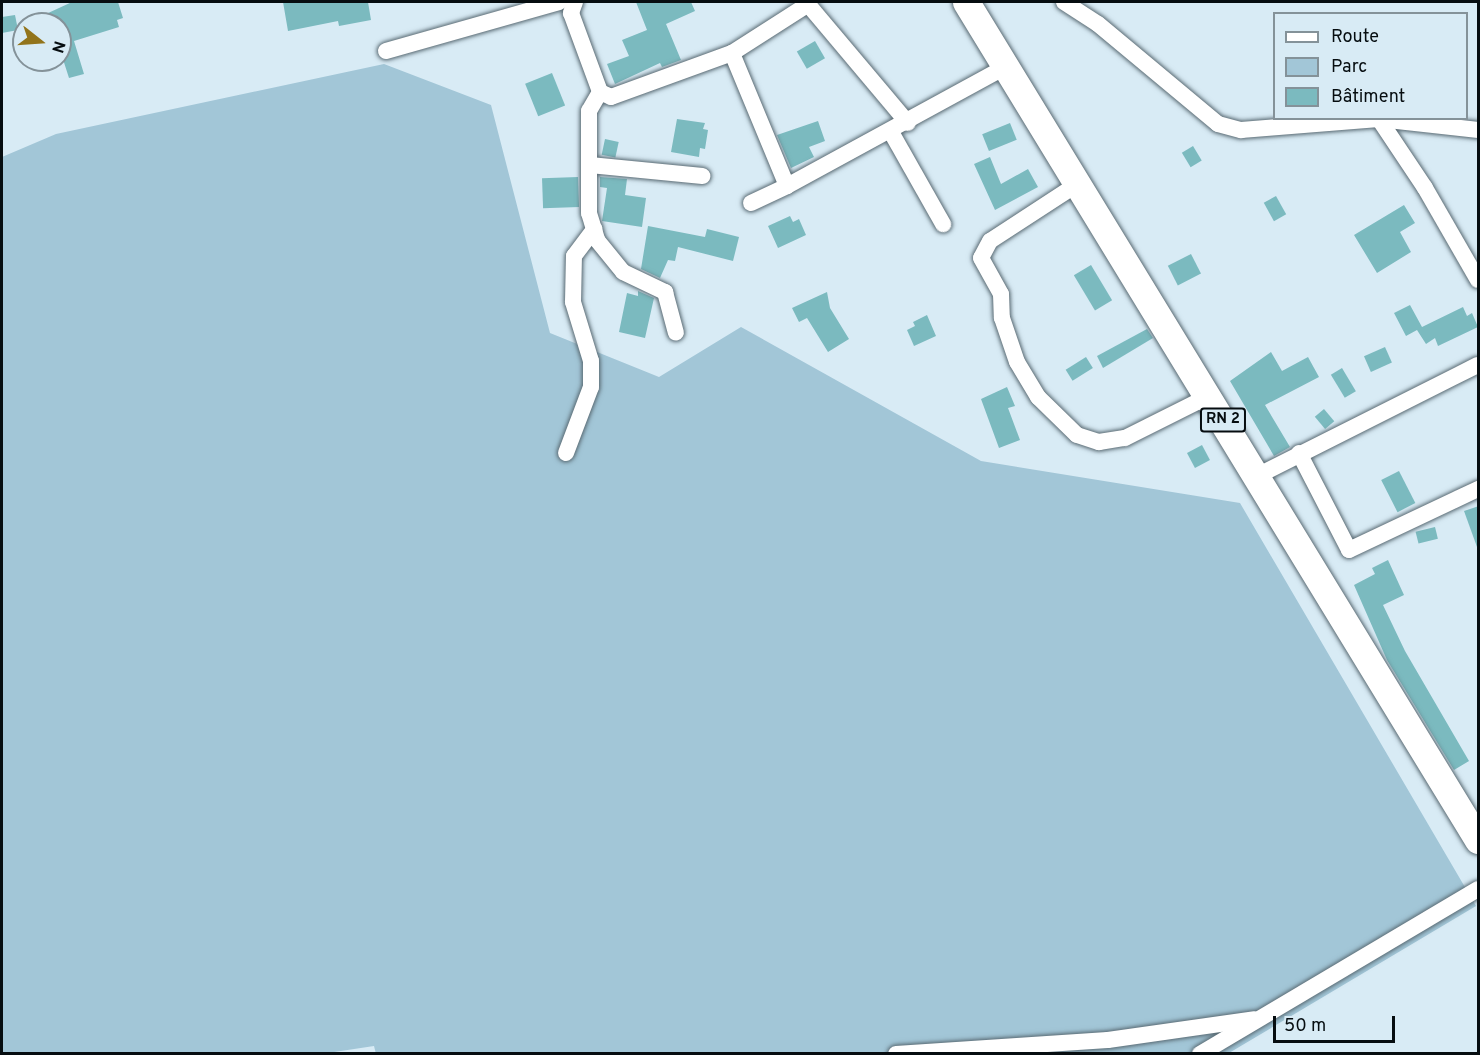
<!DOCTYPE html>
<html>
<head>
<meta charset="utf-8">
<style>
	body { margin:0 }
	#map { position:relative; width:1480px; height:1055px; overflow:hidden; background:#d8ebf5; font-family:Overpass,sans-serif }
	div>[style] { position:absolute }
	.green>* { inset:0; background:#a2c6d7 }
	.building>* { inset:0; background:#7bbabf; transform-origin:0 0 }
	.roads { filter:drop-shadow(0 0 2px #596a73) drop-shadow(0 0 2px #596a73) }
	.minor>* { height:16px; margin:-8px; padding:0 8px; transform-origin:8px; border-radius:8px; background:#fff }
	.trunk>* { height:27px; margin:-13.5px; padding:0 13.5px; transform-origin:13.5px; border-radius:13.5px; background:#fff }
	span { translate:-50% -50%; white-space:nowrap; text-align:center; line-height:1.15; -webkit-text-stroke:4.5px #d8ebf5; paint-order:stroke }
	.shield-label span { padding:2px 4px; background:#d8ebf5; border:2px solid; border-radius:4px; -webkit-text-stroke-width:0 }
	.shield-label { font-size:15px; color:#060d10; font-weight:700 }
	.frame { position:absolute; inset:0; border:3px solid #060d10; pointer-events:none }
	.legend { position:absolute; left:1273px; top:12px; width:195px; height:108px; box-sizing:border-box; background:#d8ebf5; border:2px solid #849299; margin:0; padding:8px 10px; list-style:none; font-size:18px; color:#060d10 }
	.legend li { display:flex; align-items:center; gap:12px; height:30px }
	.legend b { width:30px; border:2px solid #849299 }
	.north { position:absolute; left:12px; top:12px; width:60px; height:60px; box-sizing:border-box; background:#d8ebf5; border:2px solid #849299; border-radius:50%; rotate:107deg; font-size:16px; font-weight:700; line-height:24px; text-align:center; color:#060d10 }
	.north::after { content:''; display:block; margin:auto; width:21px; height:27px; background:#92741b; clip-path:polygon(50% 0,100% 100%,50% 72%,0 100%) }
	.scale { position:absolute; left:1273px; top:1016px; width:122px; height:27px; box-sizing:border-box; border:3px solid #060d10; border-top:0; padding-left:8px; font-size:18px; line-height:21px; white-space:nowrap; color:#060d10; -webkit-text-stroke:4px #d8ebf5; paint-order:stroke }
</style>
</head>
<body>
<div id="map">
	<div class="green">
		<i style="clip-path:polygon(384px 64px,491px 105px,550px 333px,659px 377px,741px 327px,981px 461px,1240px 503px,1476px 906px,1229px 1053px,376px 1054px,374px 1046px,321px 1054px,2px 1053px,2px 157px,56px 134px)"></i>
	</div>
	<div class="building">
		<i style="clip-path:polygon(72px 2px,118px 2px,123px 18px,117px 20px,119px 27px,74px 41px,84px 74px,69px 78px,60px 50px,60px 24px,50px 24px,46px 14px)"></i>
		<i style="clip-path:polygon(283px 2px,368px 2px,371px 20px,339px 26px,338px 21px,288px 31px)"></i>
		<i style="clip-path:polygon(636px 2px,691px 2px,695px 11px,666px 24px,681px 60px,662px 67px,660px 63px,615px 84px,607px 64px,629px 56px,622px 40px,647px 30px)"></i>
		<i style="clip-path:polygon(15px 15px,18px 30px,2px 33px,2px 17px)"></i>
		<i style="left:815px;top:41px;width:20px;height:21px;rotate:60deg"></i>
		<i style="left:552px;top:73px;width:35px;height:29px;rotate:68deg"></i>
		<i style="clip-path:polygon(677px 119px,705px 123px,703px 129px,708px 130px,705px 149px,700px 148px,699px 157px,671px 152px)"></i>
		<i style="clip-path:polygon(818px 121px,825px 141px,809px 147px,814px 157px,791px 168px,777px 135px)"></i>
		<i style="left:1010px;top:123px;width:18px;height:30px;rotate:68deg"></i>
		<i style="left:605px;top:139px;width:14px;height:16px;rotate:12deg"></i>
		<i style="left:1193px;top:146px;width:17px;height:13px;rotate:59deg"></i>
		<i style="clip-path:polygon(990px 157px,1001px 184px,1028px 169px,1038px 187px,995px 210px,974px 164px)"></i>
		<i style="left:578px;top:177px;width:30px;height:36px;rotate:88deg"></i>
		<i style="clip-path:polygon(600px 177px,627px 179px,625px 195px,646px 198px,642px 227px,602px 221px,607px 188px,600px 187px)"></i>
		<i style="left:1276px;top:196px;width:21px;height:14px;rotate:61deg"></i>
		<i style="clip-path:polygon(1404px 205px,1415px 223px,1400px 232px,1411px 252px,1377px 273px,1354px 235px)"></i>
		<i style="clip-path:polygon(790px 216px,793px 222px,799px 219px,806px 235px,778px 248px,768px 226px)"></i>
		<i style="clip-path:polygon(648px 226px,705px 237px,707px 229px,739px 237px,733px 261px,678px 247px,675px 261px,668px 260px,660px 278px,641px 269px)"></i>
		<i style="left:1191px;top:254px;width:22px;height:26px;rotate:63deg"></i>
		<i style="left:1091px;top:265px;width:41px;height:20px;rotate:59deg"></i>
		<i style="clip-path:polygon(638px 291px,654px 298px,645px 338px,619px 332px,627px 293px,638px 296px)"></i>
		<i style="clip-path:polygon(827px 292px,830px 308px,849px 339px,828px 352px,807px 318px,799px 322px,792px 308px)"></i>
		<i style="clip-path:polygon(1410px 305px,1422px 327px,1463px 307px,1467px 316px,1472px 313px,1478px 327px,1438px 346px,1435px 338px,1426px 344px,1417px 330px,1406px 336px,1394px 313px)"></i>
		<i style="clip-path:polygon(927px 315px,936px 336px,914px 346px,907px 330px,915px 326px,913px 322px)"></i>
		<i style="clip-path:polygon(1147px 329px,1153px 338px,1103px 368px,1097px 356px)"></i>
		<i style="left:1385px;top:347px;width:17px;height:23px;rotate:66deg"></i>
		<i style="clip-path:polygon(1271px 352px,1282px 371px,1308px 357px,1319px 377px,1265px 405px,1290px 447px,1274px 456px,1230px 381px)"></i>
		<i style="left:1086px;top:357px;width:13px;height:24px;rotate:58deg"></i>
		<i style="left:1342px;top:368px;width:27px;height:13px;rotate:59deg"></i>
		<i style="clip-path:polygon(1007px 387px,1015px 406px,1008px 408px,1020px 440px,999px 448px,981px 399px)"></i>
		<i style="left:1324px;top:409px;width:16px;height:12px;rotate:50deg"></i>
		<i style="left:1202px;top:445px;width:17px;height:17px;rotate:62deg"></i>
		<i style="left:1399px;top:471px;width:36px;height:20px;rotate:63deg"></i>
		<i style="clip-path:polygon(1479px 506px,1479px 547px,1477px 547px,1464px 511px)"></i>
		<i style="left:1435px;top:527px;width:12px;height:20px;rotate:76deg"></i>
		<i style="clip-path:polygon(1388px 560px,1404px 595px,1383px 605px,1405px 651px,1469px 761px,1454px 770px,1387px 660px,1354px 585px,1375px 574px,1372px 568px)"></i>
	</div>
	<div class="roads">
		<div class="minor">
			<i style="left:575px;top:2px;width:12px;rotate:110deg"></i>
			<i style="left:571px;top:13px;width:84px;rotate:69.8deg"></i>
			<i style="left:600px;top:92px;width:12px;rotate:24deg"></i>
			<i style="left:611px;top:97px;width:129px;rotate:-20deg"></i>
			<i style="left:806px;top:2px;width:158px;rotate:49.9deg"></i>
			<i style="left:1064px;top:2px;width:40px;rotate:32.9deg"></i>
			<i style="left:1098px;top:24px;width:156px;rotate:39.8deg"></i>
			<i style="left:1218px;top:124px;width:24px;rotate:15deg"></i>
			<i style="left:1241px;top:130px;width:138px;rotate:-4.6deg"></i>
			<i style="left:1379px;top:119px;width:100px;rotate:6.3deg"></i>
			<i style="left:386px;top:51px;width:180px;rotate:-15.8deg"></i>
			<i style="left:600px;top:92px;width:22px;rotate:120deg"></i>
			<i style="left:589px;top:111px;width:102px;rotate:90deg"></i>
			<i style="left:589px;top:213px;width:28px;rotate:73deg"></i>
			<i style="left:597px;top:240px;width:41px;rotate:50.9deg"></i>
			<i style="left:623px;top:272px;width:47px;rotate:25.5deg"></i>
			<i style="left:665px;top:292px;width:42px;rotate:75deg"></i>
			<i style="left:1379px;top:119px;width:83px;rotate:56.3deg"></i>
			<i style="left:1425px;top:188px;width:106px;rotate:60.1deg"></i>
			<i style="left:891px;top:132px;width:106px;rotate:60.5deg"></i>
			<i style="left:590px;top:165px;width:113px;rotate:5.6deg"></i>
			<i style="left:1079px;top:183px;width:106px;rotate:146.9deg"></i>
			<i style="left:990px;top:241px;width:19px;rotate:118deg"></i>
			<i style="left:981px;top:258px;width:41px;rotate:60.9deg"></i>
			<i style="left:1001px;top:294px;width:24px;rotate:88deg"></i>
			<i style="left:1002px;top:318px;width:46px;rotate:71.2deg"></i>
			<i style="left:1017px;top:362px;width:41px;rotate:59deg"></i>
			<i style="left:1038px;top:397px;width:54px;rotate:44.3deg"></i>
			<i style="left:1077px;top:435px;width:23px;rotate:18deg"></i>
			<i style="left:1099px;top:442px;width:26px;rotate:-9deg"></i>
			<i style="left:1125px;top:438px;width:94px;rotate:-26.6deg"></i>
			<i style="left:787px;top:186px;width:248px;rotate:-28.6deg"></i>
			<i style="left:751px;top:203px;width:40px;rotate:-25deg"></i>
			<i style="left:787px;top:186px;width:144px;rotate:-112.5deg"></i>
			<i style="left:732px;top:53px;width:89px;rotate:-32.6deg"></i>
			<i style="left:566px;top:453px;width:71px;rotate:-69.3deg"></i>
			<i style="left:591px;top:387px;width:26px;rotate:-90deg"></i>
			<i style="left:591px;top:361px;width:62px;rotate:-107deg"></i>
			<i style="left:573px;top:302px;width:46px;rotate:-88.8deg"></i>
			<i style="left:574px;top:256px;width:34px;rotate:-53deg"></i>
			<i style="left:1299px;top:453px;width:109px;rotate:62.7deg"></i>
			<i style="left:1349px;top:550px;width:143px;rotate:-25.3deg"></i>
			<i style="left:1257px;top:476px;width:247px;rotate:-26.7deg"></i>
			<i style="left:896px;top:1054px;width:212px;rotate:-3.8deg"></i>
			<i style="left:1108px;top:1040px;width:148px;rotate:-8.1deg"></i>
			<i style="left:1200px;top:1054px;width:323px;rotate:-30.7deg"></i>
		</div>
		<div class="trunk">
			<i style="left:966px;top:2px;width:982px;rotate:58.58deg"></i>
		</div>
	</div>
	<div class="shield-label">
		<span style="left:1223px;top:420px">RN 2</span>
	</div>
	<div class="frame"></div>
	<ul class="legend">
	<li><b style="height:8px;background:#fff"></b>Route</li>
	<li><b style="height:16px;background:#a2c6d7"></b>Parc</li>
	<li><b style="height:16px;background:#7bbabf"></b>Bâtiment</li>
	</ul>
	<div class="north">N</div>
	<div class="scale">50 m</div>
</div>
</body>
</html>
